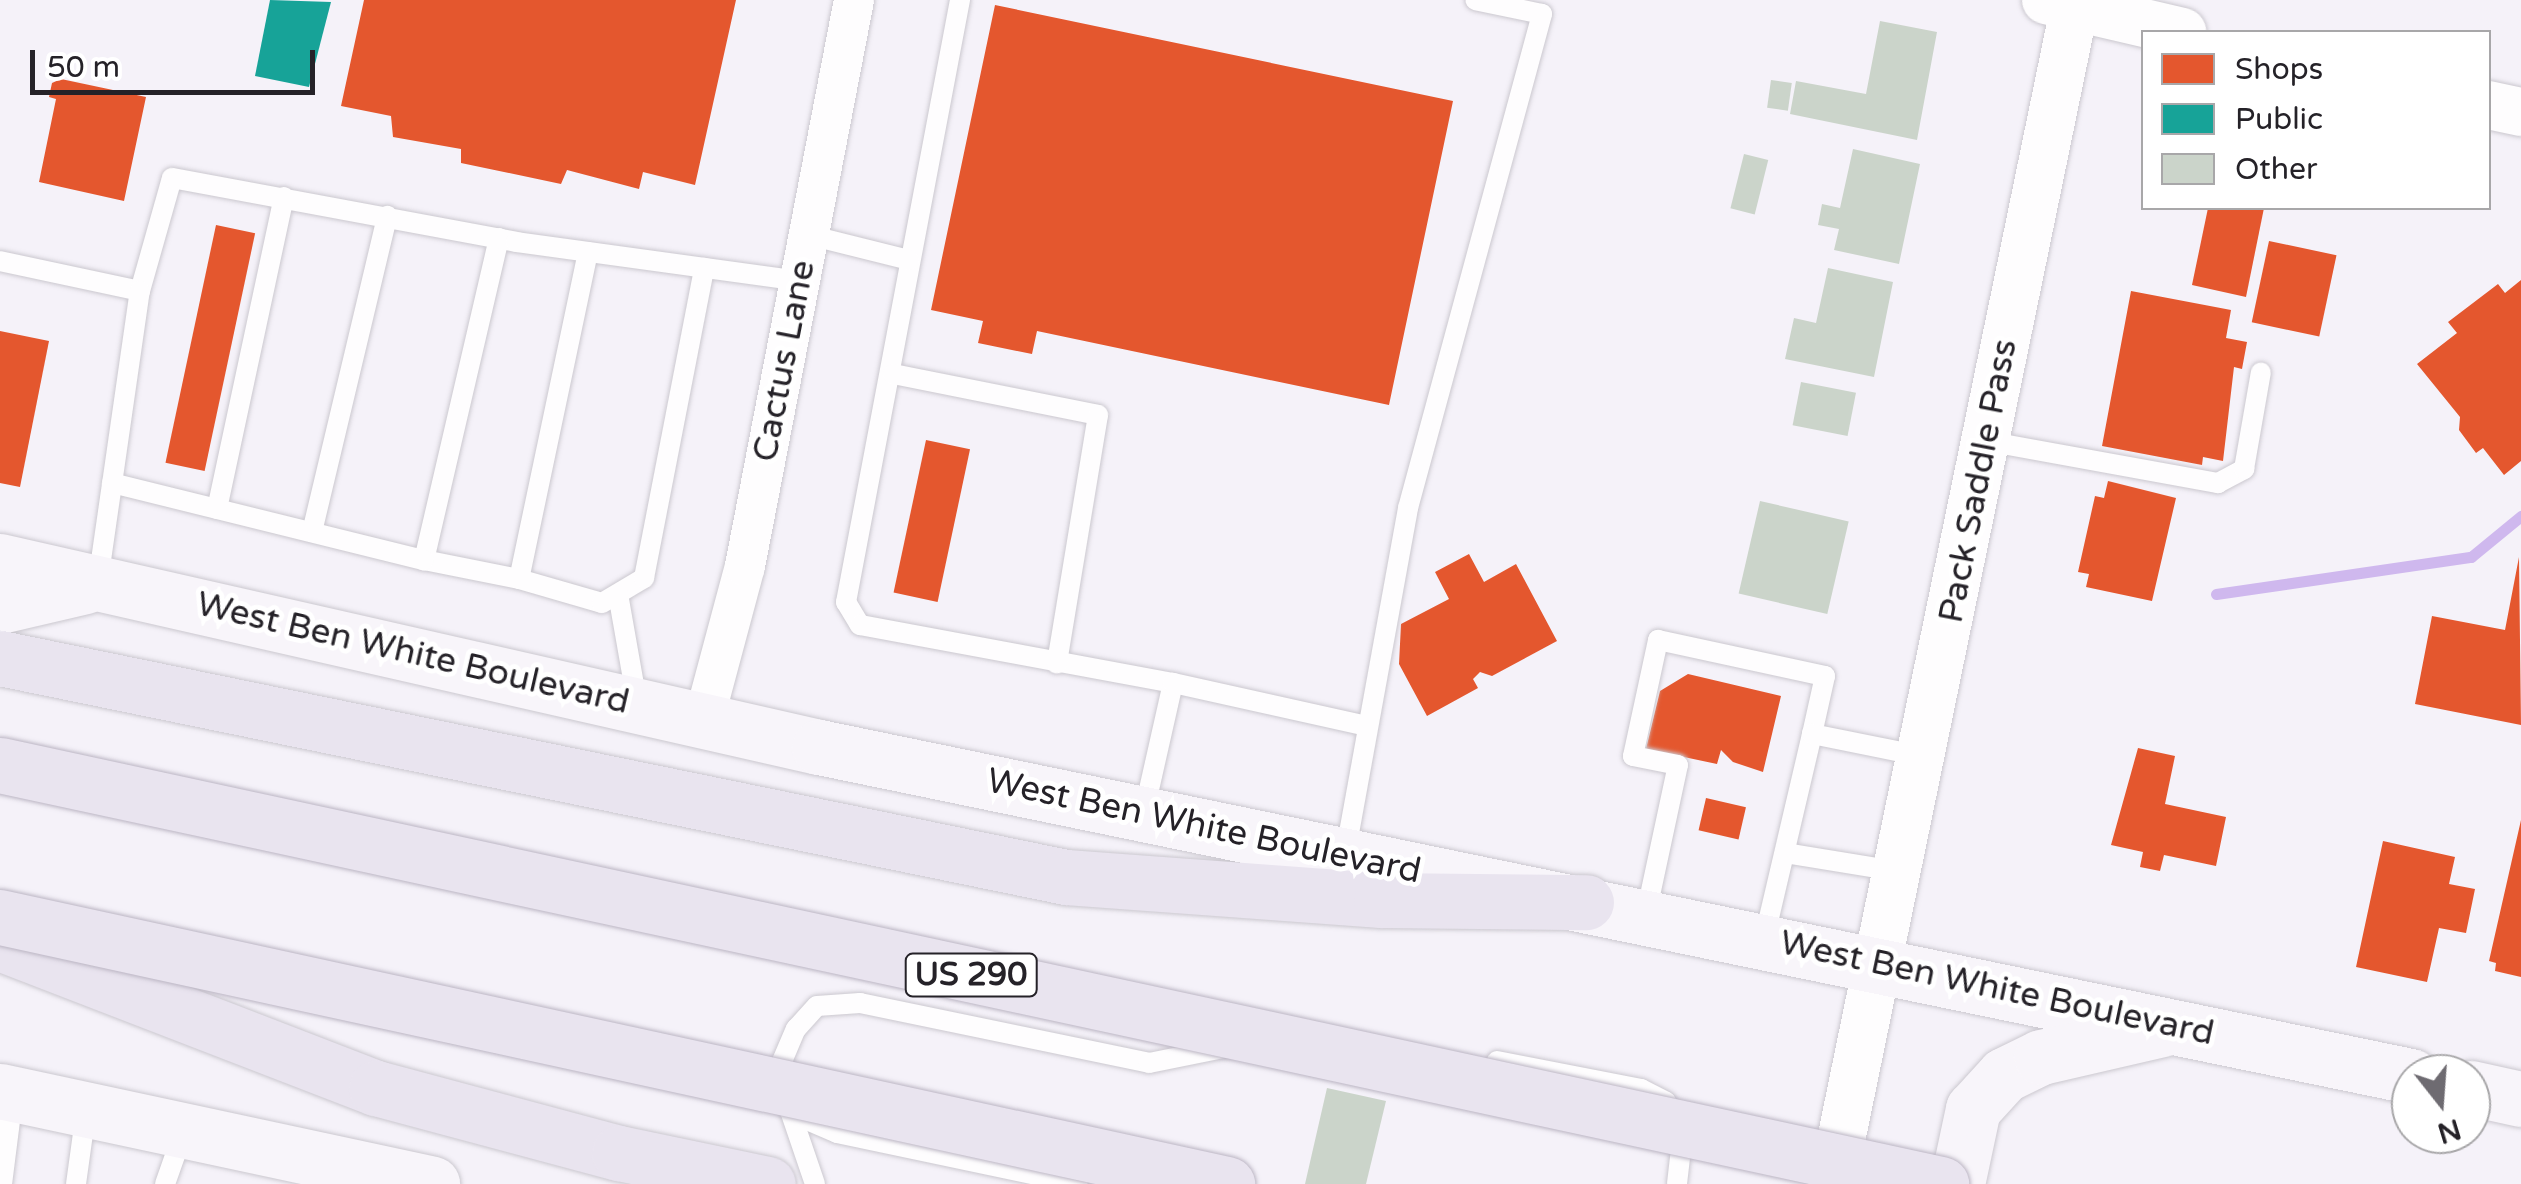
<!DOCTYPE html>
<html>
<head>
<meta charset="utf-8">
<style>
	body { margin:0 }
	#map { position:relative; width:2521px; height:1184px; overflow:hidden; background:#f5f2f9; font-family:"Varela Round",sans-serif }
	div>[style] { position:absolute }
	.shops>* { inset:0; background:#e4572e; transform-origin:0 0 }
	.public>* { inset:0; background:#17a398 }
	.stream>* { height:11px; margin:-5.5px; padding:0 5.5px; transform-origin:5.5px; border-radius:5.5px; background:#cfb8ee }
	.building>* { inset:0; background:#cbd4ca; transform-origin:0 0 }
	.roads { filter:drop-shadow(0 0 2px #cbc8cf) drop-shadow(0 0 2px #cbc8cf) }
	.service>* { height:20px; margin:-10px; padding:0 10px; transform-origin:10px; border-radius:10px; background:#fefdfe }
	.minor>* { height:40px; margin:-20px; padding:0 20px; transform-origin:20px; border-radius:20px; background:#fefdfe }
	.tertiary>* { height:48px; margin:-24px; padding:0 24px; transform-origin:24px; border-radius:24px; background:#fefdfe }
	.secondary>* { height:55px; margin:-27.5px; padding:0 27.5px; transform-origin:27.5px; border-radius:27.5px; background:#f8f5fa }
	.motorway>* { height:55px; margin:-27.5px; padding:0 27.5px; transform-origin:27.5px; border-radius:27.5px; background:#e9e4ef }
	.bridges { filter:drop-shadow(0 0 2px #bbb5c3) drop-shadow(0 0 2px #bbb5c3) }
	.motorway-bridge>* { height:55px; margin:-27.5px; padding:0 27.5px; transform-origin:27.5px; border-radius:27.5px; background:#e9e4ef }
	span { translate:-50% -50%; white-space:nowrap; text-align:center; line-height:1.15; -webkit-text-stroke:10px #fff; paint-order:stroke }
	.shield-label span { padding:2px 8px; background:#fff; border:2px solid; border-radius:8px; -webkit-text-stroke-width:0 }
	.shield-label { font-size:32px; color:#252228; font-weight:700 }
	.street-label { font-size:35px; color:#252228 }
	.legend { position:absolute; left:2141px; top:30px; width:350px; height:180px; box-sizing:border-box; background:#fff; border:2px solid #a8a7a9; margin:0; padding:12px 18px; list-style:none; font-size:30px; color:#252228 }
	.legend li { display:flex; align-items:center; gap:20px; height:50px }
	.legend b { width:50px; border:2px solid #a8a7a9 }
	.north { position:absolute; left:2391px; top:1054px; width:100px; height:100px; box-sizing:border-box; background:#fff; border:2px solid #a8a7a9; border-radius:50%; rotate:163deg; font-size:28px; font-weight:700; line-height:40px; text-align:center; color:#252228 }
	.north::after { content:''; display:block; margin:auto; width:35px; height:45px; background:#6e6b71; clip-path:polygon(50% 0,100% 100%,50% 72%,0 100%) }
	.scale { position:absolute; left:30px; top:50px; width:285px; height:45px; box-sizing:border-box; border:5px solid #252228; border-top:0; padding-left:12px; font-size:30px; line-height:35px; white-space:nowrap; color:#252228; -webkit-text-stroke:8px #fff; paint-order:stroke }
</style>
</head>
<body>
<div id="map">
	<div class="shops">
		<i style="clip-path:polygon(364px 0,736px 0,695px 185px,643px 172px,639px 189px,567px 170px,561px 184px,461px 163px,461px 149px,393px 137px,391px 116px,341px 106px)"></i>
		<i style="clip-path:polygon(995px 5px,1453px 101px,1389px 405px,1037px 331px,1032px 354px,978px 343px,983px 321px,931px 310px)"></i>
		<i style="clip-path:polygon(61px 79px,146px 97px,124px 201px,39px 182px,56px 99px,49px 97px,52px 83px)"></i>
		<i style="clip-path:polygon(2208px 208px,2264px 208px,2246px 297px,2192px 285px)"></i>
		<i style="left:216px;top:225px;width:40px;height:243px;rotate:12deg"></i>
		<i style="left:2269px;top:241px;width:69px;height:83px;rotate:12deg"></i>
		<i style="clip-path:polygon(2521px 280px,2521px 461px,2504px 475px,2483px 448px,2476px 453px,2459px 430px,2460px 417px,2417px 364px,2457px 333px,2448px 322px,2498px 284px,2505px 293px)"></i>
		<i style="clip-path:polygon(2131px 291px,2231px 310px,2226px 338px,2247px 342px,2242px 369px,2234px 367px,2223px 461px,2203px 457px,2202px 465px,2102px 446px)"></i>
		<i style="clip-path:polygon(0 331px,49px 341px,20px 487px,0 483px)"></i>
		<i style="left:926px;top:440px;width:45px;height:156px;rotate:12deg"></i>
		<i style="clip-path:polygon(2108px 481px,2176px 498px,2152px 601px,2086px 587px,2089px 574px,2078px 572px,2095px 496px,2104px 498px)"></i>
		<i style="clip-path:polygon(1469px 554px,1484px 582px,1516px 564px,1557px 641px,1492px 676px,1480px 672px,1473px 679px,1478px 688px,1427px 716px,1399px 664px,1401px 624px,1449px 599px,1435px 572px)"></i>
		<i style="clip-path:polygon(2519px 557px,2521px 725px,2415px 704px,2432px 616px,2505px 630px)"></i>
		<i style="clip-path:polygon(1688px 674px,1781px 696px,1763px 772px,1733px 762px,1721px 750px,1717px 764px,1646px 749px,1660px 691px)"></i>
		<i style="clip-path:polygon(2138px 748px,2175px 756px,2165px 804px,2226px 817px,2216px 866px,2164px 855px,2160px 871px,2140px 867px,2143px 852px,2111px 845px)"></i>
		<i style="left:1706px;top:798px;width:41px;height:33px;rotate:13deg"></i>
		<i style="clip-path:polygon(2521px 820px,2521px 977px,2495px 971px,2496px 963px,2489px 961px)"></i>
		<i style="clip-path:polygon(2383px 841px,2455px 857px,2449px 884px,2475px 889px,2466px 933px,2439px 928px,2427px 982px,2356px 967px)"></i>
	</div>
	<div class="public">
		<i style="clip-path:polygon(270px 0,331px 2px,309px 87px,255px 76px)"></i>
	</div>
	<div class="stream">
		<i style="left:2216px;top:594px;width:258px;rotate:-8.3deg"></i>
		<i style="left:2471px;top:557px;width:65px;rotate:-39.4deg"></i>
	</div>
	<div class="building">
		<i style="clip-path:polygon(1880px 21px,1937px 32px,1917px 140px,1790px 114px,1796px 81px,1866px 94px)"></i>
		<i style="left:1771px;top:80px;width:21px;height:28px;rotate:8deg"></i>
		<i style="clip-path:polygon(1853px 149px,1920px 164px,1899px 264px,1834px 250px,1839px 229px,1818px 225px,1822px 204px,1840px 208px)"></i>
		<i style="left:1744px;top:154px;width:25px;height:56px;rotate:14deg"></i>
		<i style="clip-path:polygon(1828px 268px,1893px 282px,1874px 377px,1785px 359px,1794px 318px,1816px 323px)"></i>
		<i style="left:1801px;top:382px;width:56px;height:44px;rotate:11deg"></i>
		<i style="left:1760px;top:501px;width:91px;height:95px;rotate:13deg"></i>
		<i style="clip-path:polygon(1327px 1088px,1386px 1101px,1366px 1184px,1305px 1184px)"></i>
	</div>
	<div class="roads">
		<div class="service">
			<i style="left:960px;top:0;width:613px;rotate:100.72deg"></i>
			<i style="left:846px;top:602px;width:27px;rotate:59deg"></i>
			<i style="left:860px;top:625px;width:318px;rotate:10.5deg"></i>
			<i style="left:1173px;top:683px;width:132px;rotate:102.7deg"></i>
			<i style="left:809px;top:235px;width:103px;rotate:14deg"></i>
			<i style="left:499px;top:238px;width:331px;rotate:103.1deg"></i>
			<i style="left:424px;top:560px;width:97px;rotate:11.3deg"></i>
			<i style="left:588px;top:252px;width:334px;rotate:101.9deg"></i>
			<i style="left:519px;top:579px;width:86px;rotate:16.1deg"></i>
			<i style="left:602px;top:603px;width:49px;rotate:-30.8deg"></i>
			<i style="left:644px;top:578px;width:316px;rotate:-79deg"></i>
			<i style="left:0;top:261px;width:143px;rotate:12.1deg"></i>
			<i style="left:140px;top:291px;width:117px;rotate:-74.2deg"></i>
			<i style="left:172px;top:178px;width:350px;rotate:10.5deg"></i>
			<i style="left:516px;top:242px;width:287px;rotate:7.8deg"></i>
			<i style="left:893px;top:374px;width:209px;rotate:11.3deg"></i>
			<i style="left:1098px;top:415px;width:252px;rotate:99.4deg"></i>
			<i style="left:1986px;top:441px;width:236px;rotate:10.3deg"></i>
			<i style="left:2218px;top:483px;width:30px;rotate:-28deg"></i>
			<i style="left:2244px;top:469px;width:98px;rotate:-80.1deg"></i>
			<i style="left:112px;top:483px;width:321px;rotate:13.9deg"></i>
			<i style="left:217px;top:509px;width:319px;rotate:-77.9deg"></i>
			<i style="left:312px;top:532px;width:325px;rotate:-76.6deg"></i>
			<i style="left:98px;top:581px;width:293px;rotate:-81.8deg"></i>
			<i style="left:618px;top:594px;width:110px;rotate:80deg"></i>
			<i style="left:1173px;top:683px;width:199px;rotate:12.5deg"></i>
			<i style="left:1785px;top:853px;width:112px;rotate:9.2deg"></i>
			<i style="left:1345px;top:855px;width:353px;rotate:-79.7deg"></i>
			<i style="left:1408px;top:508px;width:512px;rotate:-74.82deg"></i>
			<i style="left:1542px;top:14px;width:68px;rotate:-168.2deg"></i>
			<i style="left:1646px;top:914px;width:152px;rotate:-77.9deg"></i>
			<i style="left:1678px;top:765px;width:46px;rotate:-168.7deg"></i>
			<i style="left:1633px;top:756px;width:119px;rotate:-77.8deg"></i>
			<i style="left:1658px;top:640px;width:171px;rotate:12.2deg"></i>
			<i style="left:1825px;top:676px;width:59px;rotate:102.6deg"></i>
			<i style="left:1764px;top:939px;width:211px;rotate:-76.8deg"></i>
			<i style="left:1812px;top:734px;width:111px;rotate:11.4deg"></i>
			<i style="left:1497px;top:1061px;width:147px;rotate:11deg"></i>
			<i style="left:1641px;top:1089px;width:28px;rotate:27deg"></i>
			<i style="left:1666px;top:1102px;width:41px;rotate:67.2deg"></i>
			<i style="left:1682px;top:1140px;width:44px;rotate:96.5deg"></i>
			<i style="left:791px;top:1113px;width:50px;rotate:23.5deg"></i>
			<i style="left:837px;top:1133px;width:246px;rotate:11.9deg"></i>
			<i style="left:2px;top:1184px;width:88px;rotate:-82.8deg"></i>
			<i style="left:76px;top:1184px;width:73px;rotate:-82.1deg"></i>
			<i style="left:165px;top:1184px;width:54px;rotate:-70.6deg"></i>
			<i style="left:815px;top:1184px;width:93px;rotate:-108.8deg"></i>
			<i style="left:785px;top:1096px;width:37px;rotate:-93deg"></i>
			<i style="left:783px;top:1059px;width:33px;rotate:-67deg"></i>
			<i style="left:796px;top:1029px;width:31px;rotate:-48deg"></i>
			<i style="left:817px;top:1006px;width:43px;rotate:-4deg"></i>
			<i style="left:860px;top:1003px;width:295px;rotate:11.7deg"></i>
			<i style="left:1149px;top:1063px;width:81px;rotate:-11.4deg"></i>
		</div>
		<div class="minor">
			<i style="left:704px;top:719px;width:158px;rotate:-75deg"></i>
			<i style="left:745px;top:566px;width:576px;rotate:-79.1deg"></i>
		</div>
		<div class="tertiary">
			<i style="left:2046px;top:0;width:140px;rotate:13.2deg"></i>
			<i style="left:2488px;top:105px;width:34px;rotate:12deg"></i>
			<i style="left:1832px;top:1184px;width:1209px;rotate:-78.36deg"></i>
		</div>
		<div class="secondary">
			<i style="left:0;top:561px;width:840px;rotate:12.8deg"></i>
			<i style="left:819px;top:747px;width:1626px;rotate:11.68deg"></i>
			<i style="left:0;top:606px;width:87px;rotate:-13.2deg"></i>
			<i style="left:2471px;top:1088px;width:51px;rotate:12.4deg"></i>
			<i style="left:0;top:1091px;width:442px;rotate:12.1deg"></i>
			<i style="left:1957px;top:1184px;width:77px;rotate:-78deg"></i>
			<i style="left:1973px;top:1109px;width:46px;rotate:-47.6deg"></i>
			<i style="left:2004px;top:1075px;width:41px;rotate:-25.9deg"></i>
			<i style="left:2041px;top:1057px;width:124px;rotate:-13deg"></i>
		</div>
		<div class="motorway">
			<i style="left:0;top:658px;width:1088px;rotate:11.61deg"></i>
			<i style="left:1066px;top:877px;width:316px;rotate:4.2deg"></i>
			<i style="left:1381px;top:900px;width:205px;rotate:0.6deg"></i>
			<i style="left:0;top:943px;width:403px;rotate:21.1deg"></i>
			<i style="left:376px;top:1088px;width:252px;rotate:15deg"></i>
			<i style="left:619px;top:1153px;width:152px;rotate:11.8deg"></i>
		</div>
	</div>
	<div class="bridges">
		<div class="motorway-bridge">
			<i style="left:0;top:765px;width:1986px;rotate:12.18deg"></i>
			<i style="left:0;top:917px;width:1256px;rotate:12.28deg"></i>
		</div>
	</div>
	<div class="shield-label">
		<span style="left:971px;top:975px">US 290</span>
	</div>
	<div class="street-label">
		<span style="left:784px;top:361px;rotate:-79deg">Cactus Lane</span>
		<span style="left:1978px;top:481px;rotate:-79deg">Pack Saddle Pass</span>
		<span style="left:413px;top:653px;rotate:13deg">West Ben White Boulevard</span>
		<span style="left:1204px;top:826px;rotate:12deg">West Ben White Boulevard</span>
		<span style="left:1997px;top:988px;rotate:12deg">West Ben White Boulevard</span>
	</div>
	<ul class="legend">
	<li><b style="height:28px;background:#e4572e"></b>Shops</li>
	<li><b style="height:28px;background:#17a398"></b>Public</li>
	<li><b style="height:28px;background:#cbd4ca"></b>Other</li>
	</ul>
	<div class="north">N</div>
	<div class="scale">50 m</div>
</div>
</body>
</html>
